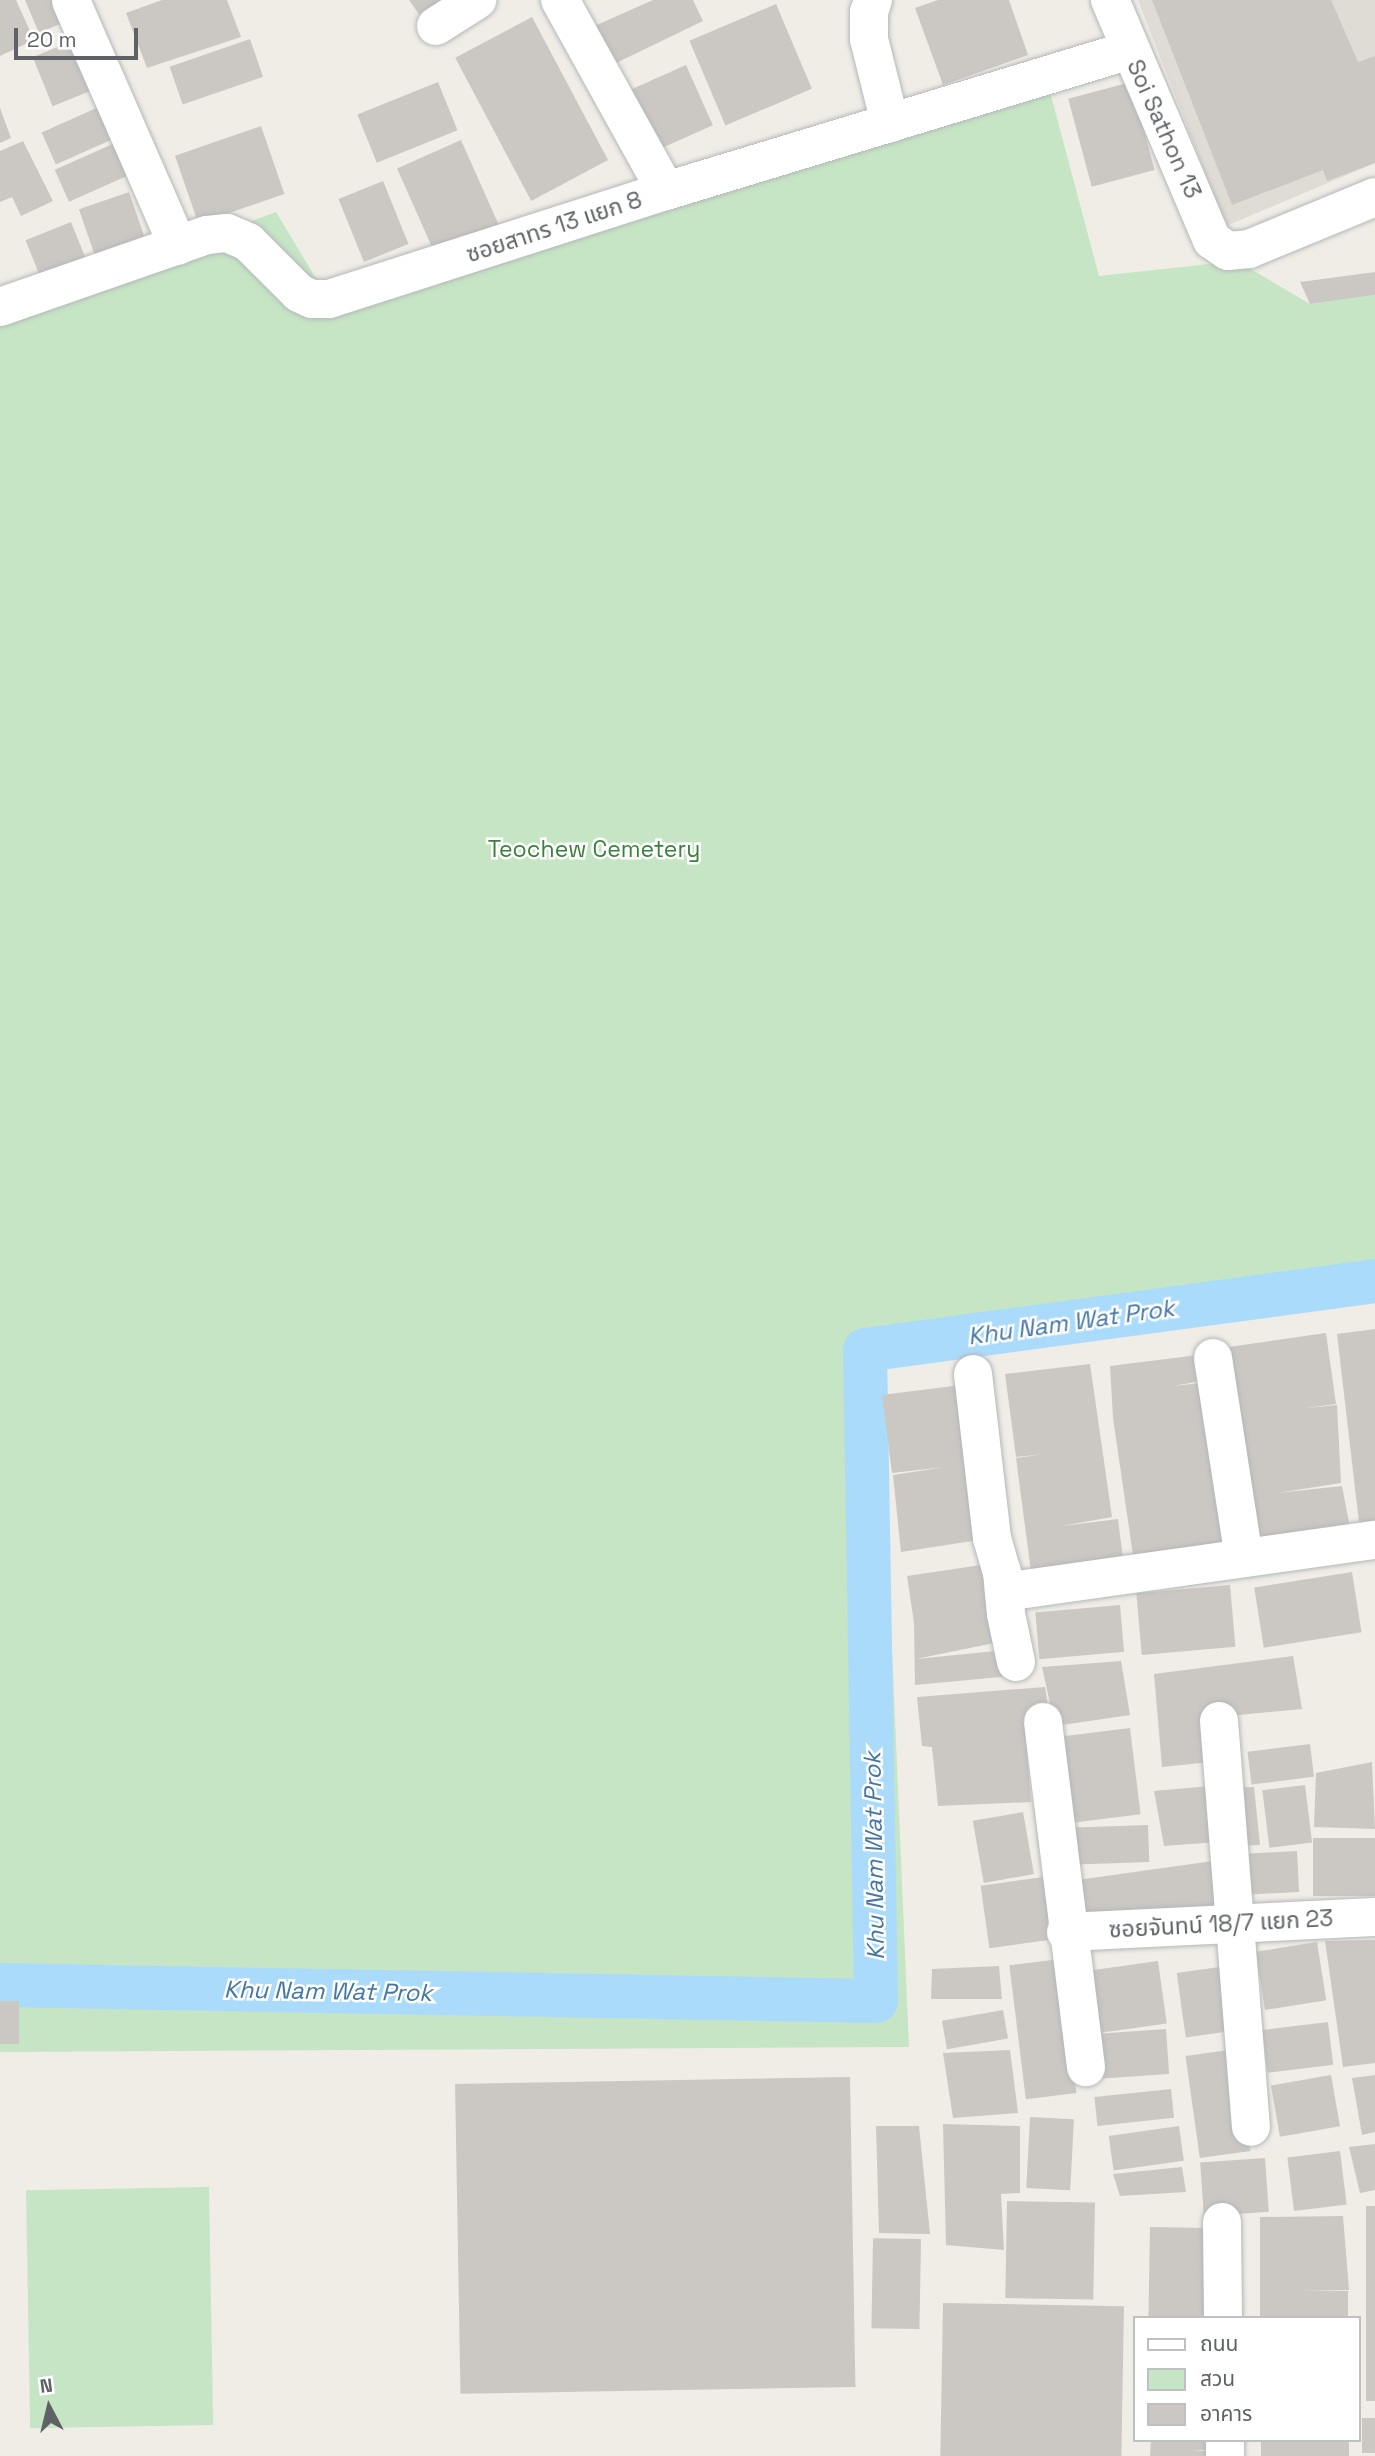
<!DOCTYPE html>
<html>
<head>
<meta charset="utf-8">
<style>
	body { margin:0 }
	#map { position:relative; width:1375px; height:2456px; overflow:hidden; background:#efede6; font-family:"Space Grotesk","Noto Sans Thai",sans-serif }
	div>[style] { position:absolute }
	.education>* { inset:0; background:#dfdcd5 }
	.green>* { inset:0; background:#c6e5c4; transform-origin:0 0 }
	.canal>* { height:44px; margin:-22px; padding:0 22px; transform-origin:22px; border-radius:22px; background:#abdbfb }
	.building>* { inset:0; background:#cbc8c4; transform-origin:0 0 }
	.roads { filter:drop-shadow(0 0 2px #b4b7ba) drop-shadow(0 0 2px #b4b7ba) }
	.minor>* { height:38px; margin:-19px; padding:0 19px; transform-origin:19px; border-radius:19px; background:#fff }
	span { translate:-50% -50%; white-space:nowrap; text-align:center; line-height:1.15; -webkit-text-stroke:5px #fff; paint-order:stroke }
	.street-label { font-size:23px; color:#5e6266 }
	.park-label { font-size:23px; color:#39823a }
	.water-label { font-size:24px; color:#4577a4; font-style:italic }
	.legend { position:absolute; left:1133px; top:2316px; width:228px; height:126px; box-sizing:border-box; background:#fff; border:2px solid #bfc0c2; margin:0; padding:9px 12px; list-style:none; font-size:21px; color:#5e6266 }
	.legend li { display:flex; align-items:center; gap:14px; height:35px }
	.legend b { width:35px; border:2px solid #bfc0c2 }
	.north { position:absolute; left:14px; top:2372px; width:70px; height:70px; -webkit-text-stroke:5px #fff; paint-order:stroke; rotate:353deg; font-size:19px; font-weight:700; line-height:28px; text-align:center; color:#5e6266 }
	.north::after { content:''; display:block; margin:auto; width:24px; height:32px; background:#5e6266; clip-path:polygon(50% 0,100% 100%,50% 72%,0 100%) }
	.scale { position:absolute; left:14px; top:28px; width:124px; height:32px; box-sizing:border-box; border:4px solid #5e6266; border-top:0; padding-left:9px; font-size:21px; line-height:24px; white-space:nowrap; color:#5e6266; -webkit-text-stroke:5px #fff; paint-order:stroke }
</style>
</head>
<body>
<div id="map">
	<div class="education">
		<i style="clip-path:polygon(1138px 0,1375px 0,1375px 163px,1226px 226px)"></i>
	</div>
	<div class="green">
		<i style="clip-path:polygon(1049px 88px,1099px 276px,1237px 261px,1310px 304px,1375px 295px,1375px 1300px,880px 1367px,909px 2047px,0 2052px,0 317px,276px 212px,335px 310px)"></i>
		<i style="left:209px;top:2187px;width:238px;height:183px;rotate:89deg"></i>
	</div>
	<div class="canal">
		<i style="left:0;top:1985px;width:876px;rotate:1.05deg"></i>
		<i style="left:876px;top:2001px;width:651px;rotate:-90.97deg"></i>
		<i style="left:865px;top:1350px;width:515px;rotate:-7.7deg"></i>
	</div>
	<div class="building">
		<i style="clip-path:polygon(0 0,16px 0,34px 40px,0 56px)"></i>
		<i style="clip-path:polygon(25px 0,61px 0,69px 20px,39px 33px)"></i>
		<i style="clip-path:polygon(162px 0,227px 0,241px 37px,147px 68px,126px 13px)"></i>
		<i style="clip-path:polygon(409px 0,445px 0,420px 16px)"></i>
		<i style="clip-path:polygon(653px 0,693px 0,703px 21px,612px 65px,590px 28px)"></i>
		<i style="clip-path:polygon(938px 0,1009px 0,1028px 55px,943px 85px,915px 8px)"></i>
		<i style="clip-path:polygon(1152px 0,1331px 0,1358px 62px,1375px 56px,1375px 163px,1327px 181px,1323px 170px,1232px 205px)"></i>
		<i style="left:776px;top:4px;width:92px;height:94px;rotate:67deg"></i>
		<i style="left:532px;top:17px;width:162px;height:87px;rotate:62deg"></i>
		<i style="left:80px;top:38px;width:53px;height:51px;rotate:68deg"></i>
		<i style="left:250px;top:39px;width:40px;height:85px;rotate:71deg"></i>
		<i style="left:686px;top:65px;width:66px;height:62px;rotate:66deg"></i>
		<i style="left:438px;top:82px;width:52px;height:87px;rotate:68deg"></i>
		<i style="left:1131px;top:82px;width:91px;height:65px;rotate:75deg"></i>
		<i style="left:101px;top:106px;width:35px;height:65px;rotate:66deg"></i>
		<i style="clip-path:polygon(0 108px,11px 138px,0 143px)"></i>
		<i style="left:261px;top:126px;width:72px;height:91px;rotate:71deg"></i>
		<i style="left:461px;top:140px;width:93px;height:70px;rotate:66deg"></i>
		<i style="clip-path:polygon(23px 141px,53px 201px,21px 216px,12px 197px,0 202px,0 151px)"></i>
		<i style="left:115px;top:143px;width:35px;height:66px;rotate:66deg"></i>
		<i style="left:383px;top:181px;width:68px;height:48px;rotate:68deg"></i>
		<i style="left:129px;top:192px;width:58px;height:53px;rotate:71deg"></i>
		<i style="left:71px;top:222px;width:43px;height:49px;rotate:68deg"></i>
		<i style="clip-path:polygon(1375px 272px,1375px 295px,1310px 304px,1300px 282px)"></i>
		<i style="clip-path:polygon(1375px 1329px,1375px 1529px,1360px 1531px,1337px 1334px)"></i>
		<i style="clip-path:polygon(1326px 1333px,1336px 1404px,1305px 1408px,1337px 1405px,1341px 1483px,1277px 1493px,1342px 1486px,1352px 1538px,1259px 1555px,1229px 1347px)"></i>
		<i style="clip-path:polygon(1198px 1355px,1201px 1381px,1173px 1386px,1201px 1383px,1228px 1560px,1135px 1569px,1113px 1418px,1110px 1366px)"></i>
		<i style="clip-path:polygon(1090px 1364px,1112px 1517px,1062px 1526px,1118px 1519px,1125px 1574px,1033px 1587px,1016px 1458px,1044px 1454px,1016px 1457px,1005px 1374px)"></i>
		<i style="clip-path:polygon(969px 1384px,992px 1538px,901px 1552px,893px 1475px,945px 1467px,892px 1473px,882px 1395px)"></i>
		<i style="clip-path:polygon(988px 1564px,1004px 1641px,916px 1659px,1005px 1650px,1011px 1676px,915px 1685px,914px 1623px,907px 1576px)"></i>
		<i style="left:1352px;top:1572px;width:61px;height:99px;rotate:81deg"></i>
		<i style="left:1230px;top:1585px;width:62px;height:94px;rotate:85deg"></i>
		<i style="left:1120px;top:1605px;width:47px;height:85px;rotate:85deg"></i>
		<i style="clip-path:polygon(1293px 1656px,1302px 1709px,1207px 1718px,1211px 1762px,1162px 1767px,1154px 1674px)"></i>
		<i style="clip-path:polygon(1121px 1661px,1130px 1715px,1055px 1726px,1042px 1667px)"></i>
		<i style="clip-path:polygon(1045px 1687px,1051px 1726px,1025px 1729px,1031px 1802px,938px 1806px,932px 1747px,922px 1746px,917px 1697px)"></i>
		<i style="left:1130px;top:1728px;width:87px;height:67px;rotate:83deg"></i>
		<i style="left:1310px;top:1744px;width:33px;height:63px;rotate:83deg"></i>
		<i style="clip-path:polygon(1372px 1762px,1375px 1829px,1314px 1827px,1316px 1773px)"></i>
		<i style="left:1305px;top:1785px;width:58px;height:43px;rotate:83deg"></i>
		<i style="clip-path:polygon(1210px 1786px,1218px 1842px,1164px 1846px,1154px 1791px)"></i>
		<i style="clip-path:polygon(1254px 1787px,1260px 1845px,1230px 1846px,1229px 1788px)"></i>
		<i style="left:1023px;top:1812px;width:63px;height:51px;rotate:80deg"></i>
		<i style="left:1148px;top:1825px;width:37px;height:73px;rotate:88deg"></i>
		<i style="left:1375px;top:1838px;width:58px;height:62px;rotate:90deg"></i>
		<i style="left:1297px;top:1851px;width:41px;height:61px;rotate:87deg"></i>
		<i style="left:1213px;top:1861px;width:64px;height:137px;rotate:82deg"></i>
		<i style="left:1043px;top:1877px;width:63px;height:63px;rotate:82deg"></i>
		<i style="clip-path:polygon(1375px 1940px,1375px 2063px,1343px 2067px,1325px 1941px)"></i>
		<i style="left:1317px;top:1942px;width:59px;height:62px;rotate:81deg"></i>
		<i style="left:1060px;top:1959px;width:135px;height:51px;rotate:83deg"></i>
		<i style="left:1158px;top:1961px;width:63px;height:72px;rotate:82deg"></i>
		<i style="left:1248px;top:1963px;width:65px;height:72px;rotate:82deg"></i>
		<i style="clip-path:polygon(999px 1966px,1002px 1999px,931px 1999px,932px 1969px)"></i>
		<i style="left:0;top:2001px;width:19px;height:43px"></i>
		<i style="left:1003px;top:2010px;width:29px;height:62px;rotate:80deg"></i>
		<i style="left:1328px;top:2022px;width:43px;height:66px;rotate:83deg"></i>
		<i style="left:1166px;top:2029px;width:45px;height:74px;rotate:86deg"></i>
		<i style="left:1236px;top:2049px;width:103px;height:51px;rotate:82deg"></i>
		<i style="clip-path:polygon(1010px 2050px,1018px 2113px,953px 2118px,943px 2053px)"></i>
		<i style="left:1331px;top:2075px;width:52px;height:61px;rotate:80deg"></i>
		<i style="clip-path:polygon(1375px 2075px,1375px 2132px,1362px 2135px,1352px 2078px)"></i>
		<i style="left:850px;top:2077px;width:310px;height:395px;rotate:89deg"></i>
		<i style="left:1171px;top:2089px;width:29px;height:77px;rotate:84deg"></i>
		<i style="left:1030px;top:2117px;width:44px;height:71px;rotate:3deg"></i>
		<i style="clip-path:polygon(943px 2124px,1020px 2126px,1020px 2193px,1001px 2194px,1004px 2250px,946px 2245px)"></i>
		<i style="clip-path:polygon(876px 2126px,919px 2126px,930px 2234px,879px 2233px)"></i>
		<i style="left:1179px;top:2126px;width:35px;height:71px;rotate:82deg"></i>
		<i style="clip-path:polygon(1375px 2144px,1375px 2190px,1360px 2193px,1349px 2147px)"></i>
		<i style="left:1340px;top:2151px;width:54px;height:53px;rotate:83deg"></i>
		<i style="left:1265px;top:2158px;width:54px;height:65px;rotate:86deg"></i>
		<i style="clip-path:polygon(1182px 2167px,1186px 2192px,1120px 2196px,1113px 2174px)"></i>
		<i style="left:1007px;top:2201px;width:88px;height:97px;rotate:1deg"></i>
		<i style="left:1366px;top:2206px;width:9px;height:195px"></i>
		<i style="clip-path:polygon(1343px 2216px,1349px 2290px,1302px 2291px,1348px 2291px,1348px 2318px,1260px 2318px,1260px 2217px)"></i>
		<i style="left:1150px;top:2227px;width:60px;height:91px;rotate:1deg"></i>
		<i style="left:921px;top:2239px;width:90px;height:48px;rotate:91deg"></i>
		<i style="left:943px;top:2303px;width:181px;height:153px;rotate:1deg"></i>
		<i style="left:1362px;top:2418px;width:13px;height:35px"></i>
		<i style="clip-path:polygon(1151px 2440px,1215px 2440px,1216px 2449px,1193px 2451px,1216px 2451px,1216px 2456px,1150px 2456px)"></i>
		<i style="left:1261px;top:2440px;width:88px;height:16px"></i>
	</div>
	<div class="roads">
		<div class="minor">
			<i style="left:560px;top:0;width:218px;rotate:61deg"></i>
			<i style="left:873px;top:0;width:13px;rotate:108deg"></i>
			<i style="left:869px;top:12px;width:27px;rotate:90deg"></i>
			<i style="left:869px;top:39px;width:87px;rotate:76deg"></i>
			<i style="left:1110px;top:0;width:261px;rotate:67deg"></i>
			<i style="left:1212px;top:240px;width:19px;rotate:35deg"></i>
			<i style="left:1228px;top:251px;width:21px;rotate:-5deg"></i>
			<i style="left:1249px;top:249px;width:136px;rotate:-22.4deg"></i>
			<i style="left:71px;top:1px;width:267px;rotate:66.4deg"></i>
			<i style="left:436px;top:26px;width:49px;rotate:-32.4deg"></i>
			<i style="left:0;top:307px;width:219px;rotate:-19.2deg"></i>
			<i style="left:207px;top:235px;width:20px;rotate:-6deg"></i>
			<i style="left:227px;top:233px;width:23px;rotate:23deg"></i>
			<i style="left:248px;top:242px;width:72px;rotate:45deg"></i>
			<i style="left:299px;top:293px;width:14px;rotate:25deg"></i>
			<i style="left:312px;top:299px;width:17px"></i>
			<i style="left:329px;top:299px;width:354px;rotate:-17.8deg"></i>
			<i style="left:666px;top:191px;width:485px;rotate:-16.9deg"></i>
			<i style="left:1213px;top:1358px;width:202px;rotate:81.2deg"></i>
			<i style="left:973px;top:1374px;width:165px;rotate:83.4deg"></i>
			<i style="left:992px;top:1538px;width:35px;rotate:74deg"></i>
			<i style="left:1002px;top:1572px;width:42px;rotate:84.6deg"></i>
			<i style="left:1006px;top:1614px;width:49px;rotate:78.2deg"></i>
			<i style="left:1004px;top:1592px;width:375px;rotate:-8deg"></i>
			<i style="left:1219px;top:1721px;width:407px;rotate:85.5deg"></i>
			<i style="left:1043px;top:1722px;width:348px;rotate:82.9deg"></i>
			<i style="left:1066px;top:1932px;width:309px;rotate:-2.8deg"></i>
			<i style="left:1222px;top:2222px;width:96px;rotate:89.4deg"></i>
			<i style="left:1225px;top:2440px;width:16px;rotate:90deg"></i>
		</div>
	</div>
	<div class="street-label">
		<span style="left:1164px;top:129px;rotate:66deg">Soi Sathon 13</span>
		<span style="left:554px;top:227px;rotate:-18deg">ซอยสาทร 13 แยก 8</span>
		<span style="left:1221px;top:1924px;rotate:-3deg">ซอยจันทน์ 18/7 แยก 23</span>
	</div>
	<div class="park-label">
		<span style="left:594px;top:849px">Teochew Cemetery</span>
	</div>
	<div class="water-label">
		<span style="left:1071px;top:1322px;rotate:-8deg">Khu Nam Wat Prok</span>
		<span style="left:874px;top:1856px;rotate:-91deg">Khu Nam Wat Prok</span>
		<span style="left:328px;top:1991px;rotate:1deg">Khu Nam Wat Prok</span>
	</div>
	<ul class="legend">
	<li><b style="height:9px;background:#fff"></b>ถนน</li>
	<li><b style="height:19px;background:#c6e5c4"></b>สวน</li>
	<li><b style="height:19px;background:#cbc8c4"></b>อาคาร</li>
	</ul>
	<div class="north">N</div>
	<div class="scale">20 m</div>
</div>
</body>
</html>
